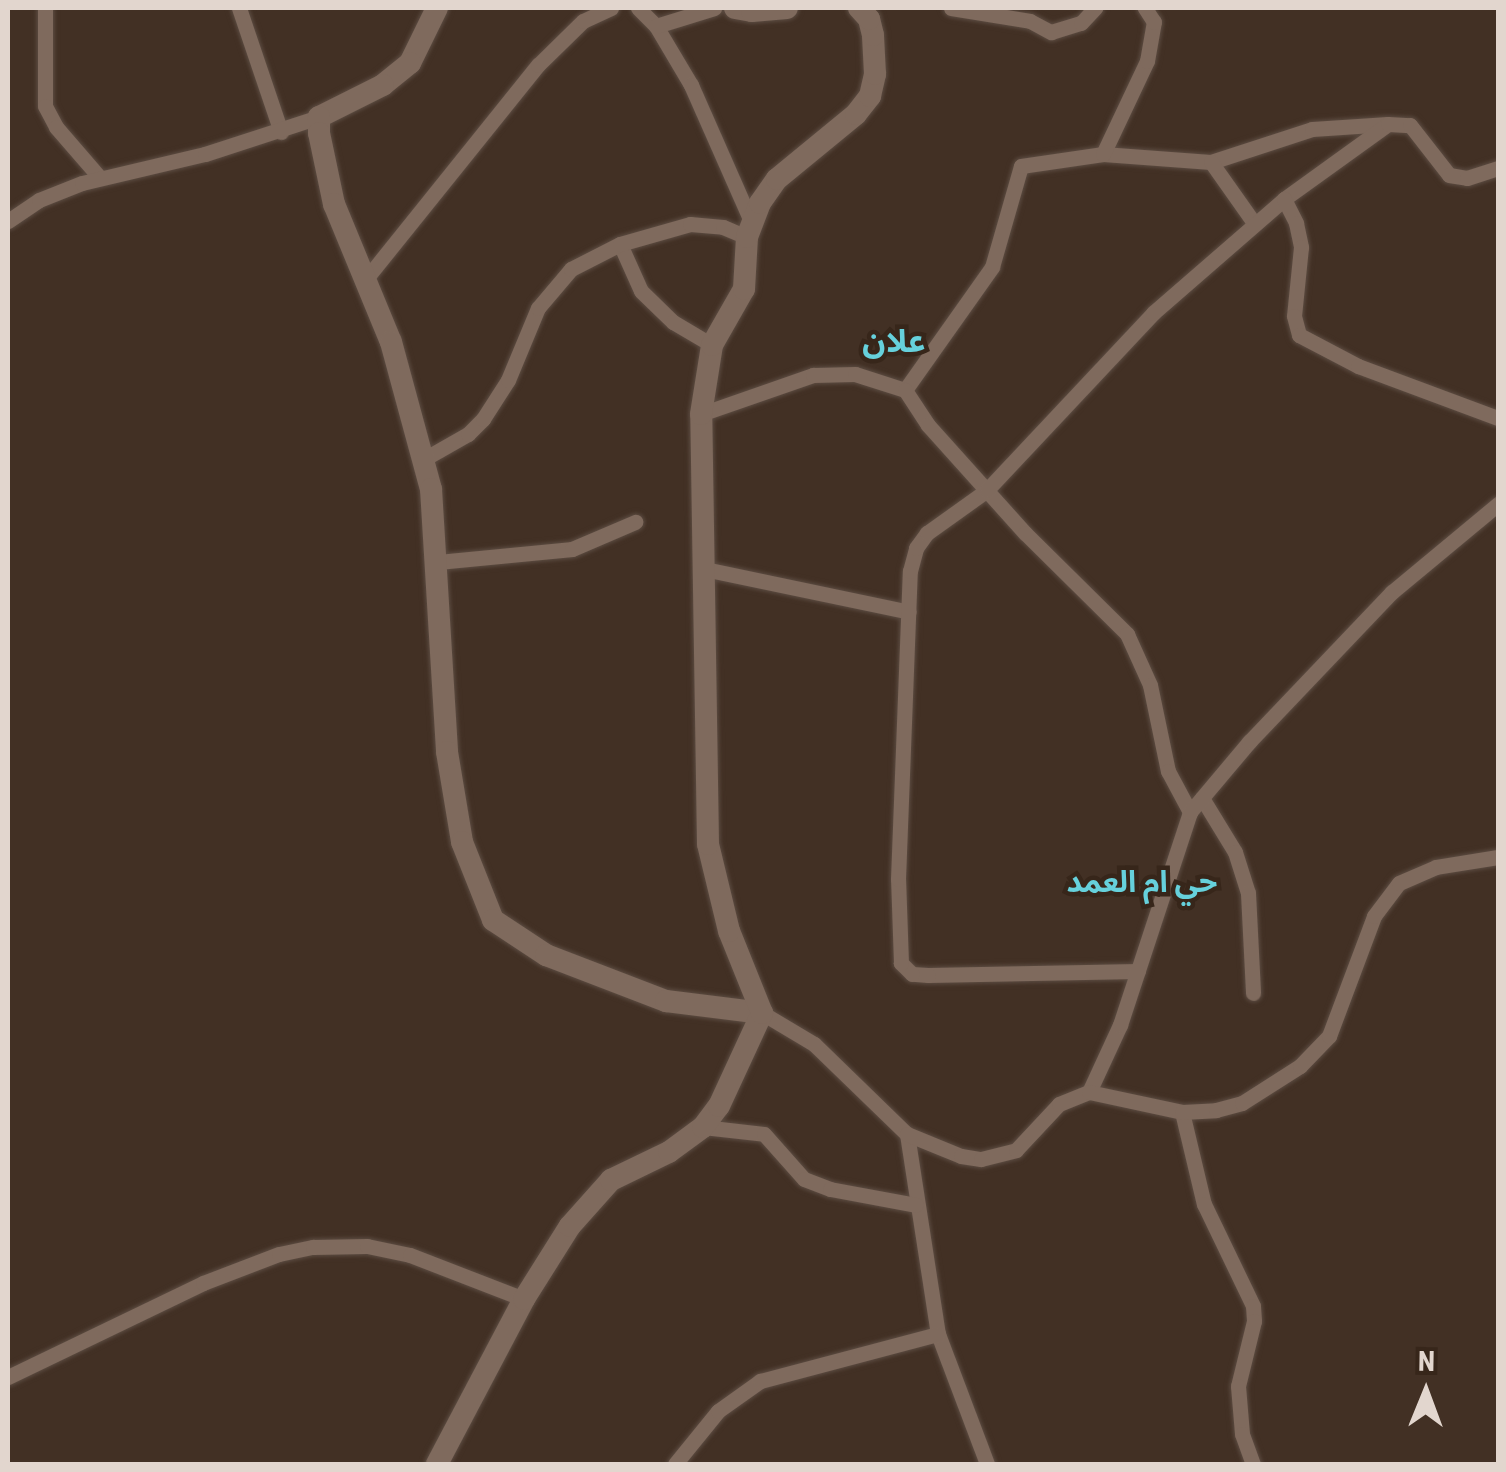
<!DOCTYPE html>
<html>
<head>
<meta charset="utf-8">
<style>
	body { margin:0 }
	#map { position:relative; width:1506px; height:1472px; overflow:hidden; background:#423024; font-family:"Roboto Condensed","Noto Sans Arabic",sans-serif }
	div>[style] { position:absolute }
	.roads { filter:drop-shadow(0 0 2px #5c4c42) drop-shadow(0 0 2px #5c4c42) }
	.street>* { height:15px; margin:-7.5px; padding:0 7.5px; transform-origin:7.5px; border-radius:7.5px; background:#7f6a5d }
	.secondary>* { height:22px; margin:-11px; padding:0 11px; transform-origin:11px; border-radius:11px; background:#7f6a5d }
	span { translate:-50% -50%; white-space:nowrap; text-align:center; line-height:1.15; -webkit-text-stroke:9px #37261a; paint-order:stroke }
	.neighbourhood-label { font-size:30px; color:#66d1dc; font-weight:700 }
	.quarter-label { font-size:32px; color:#66d1dc; font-weight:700 }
	.frame { position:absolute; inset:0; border:10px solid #e2d6ce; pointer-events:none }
	.north { position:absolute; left:1376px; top:1342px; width:100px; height:100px; -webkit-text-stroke:8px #37261a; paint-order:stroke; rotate:1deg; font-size:28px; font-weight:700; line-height:40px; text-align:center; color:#e2d6ce }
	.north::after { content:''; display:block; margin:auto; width:35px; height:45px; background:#e2d6ce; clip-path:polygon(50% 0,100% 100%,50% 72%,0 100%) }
</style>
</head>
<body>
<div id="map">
	<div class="roads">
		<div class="street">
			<i style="left:45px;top:8px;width:98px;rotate:90deg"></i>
			<i style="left:45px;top:106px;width:24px;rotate:62deg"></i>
			<i style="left:56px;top:127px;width:67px;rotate:49.2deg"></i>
			<i style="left:239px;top:8px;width:131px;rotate:71.3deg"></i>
			<i style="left:638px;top:8px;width:25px;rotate:45deg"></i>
			<i style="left:656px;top:26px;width:69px;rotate:59.3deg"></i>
			<i style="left:691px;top:85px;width:149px;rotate:66.2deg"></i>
			<i style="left:951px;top:8px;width:80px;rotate:9.3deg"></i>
			<i style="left:1030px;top:21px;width:24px;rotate:28deg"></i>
			<i style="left:1051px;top:32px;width:31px;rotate:-17deg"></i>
			<i style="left:1081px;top:23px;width:21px;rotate:-47deg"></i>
			<i style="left:656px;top:26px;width:61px;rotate:-17.2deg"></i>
			<i style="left:1103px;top:154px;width:108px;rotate:4.2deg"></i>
			<i style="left:1211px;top:162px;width:106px;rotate:-18.1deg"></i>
			<i style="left:1312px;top:129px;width:76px;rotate:-3.8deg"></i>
			<i style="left:1211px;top:162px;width:75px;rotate:54.8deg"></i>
			<i style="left:1284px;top:199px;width:128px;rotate:-35.8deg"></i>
			<i style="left:1388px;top:124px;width:22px;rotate:3deg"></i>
			<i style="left:1410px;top:125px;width:63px;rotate:52deg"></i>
			<i style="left:1449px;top:175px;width:18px;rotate:9deg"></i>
			<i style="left:1467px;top:178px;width:33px;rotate:-18deg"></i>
			<i style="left:8px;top:221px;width:37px;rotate:-34deg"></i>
			<i style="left:39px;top:200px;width:46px;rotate:-21.6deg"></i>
			<i style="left:82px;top:183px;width:126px;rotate:-13.3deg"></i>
			<i style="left:205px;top:154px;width:120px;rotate:-18deg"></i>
			<i style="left:620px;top:244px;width:51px;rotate:65.9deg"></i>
			<i style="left:641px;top:291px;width:45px;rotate:44.1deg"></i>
			<i style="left:673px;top:322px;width:45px;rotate:30.5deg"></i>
			<i style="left:365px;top:280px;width:276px;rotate:-51.2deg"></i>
			<i style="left:538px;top:65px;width:63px;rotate:-44.4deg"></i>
			<i style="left:583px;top:21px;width:31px;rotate:-25deg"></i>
			<i style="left:905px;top:390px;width:151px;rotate:-54.7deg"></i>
			<i style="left:992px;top:267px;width:105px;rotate:-74deg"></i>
			<i style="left:1021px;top:166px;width:83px;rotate:-8.3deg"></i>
			<i style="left:1103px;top:154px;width:103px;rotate:-64.7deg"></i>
			<i style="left:1147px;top:61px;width:40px;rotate:-80deg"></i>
			<i style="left:1154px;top:22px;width:17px;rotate:-123deg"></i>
			<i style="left:701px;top:414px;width:119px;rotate:-19.2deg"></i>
			<i style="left:813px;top:375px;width:42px;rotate:-1.4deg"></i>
			<i style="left:855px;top:374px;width:52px;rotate:17.7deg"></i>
			<i style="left:905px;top:390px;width:42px;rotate:56.7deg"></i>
			<i style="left:928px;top:425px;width:145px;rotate:48.1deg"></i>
			<i style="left:1025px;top:533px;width:144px;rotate:44.7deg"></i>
			<i style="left:1127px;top:634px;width:56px;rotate:65.7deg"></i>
			<i style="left:1150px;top:685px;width:88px;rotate:78.2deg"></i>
			<i style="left:1168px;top:771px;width:47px;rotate:61.8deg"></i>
			<i style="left:424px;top:459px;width:51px;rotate:-29.6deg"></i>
			<i style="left:468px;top:434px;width:21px;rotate:-45deg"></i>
			<i style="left:483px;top:419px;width:46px;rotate:-57.3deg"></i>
			<i style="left:508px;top:380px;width:78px;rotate:-67.4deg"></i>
			<i style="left:538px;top:308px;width:51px;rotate:-49.8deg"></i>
			<i style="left:571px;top:269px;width:55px;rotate:-27deg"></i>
			<i style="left:620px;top:244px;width:73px;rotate:-15.9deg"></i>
			<i style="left:690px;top:224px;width:33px;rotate:5deg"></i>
			<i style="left:723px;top:227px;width:26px;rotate:23deg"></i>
			<i style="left:438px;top:562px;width:135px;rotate:-5.5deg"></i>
			<i style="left:572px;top:549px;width:69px;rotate:-23.2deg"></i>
			<i style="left:704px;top:569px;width:209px;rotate:11.8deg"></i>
			<i style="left:1202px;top:798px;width:63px;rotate:58.6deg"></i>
			<i style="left:1235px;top:852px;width:43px;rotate:72.4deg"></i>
			<i style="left:1248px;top:893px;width:100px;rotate:87.1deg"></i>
			<i style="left:1138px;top:971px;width:210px;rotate:178.9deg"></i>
			<i style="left:928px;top:975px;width:16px;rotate:-176deg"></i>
			<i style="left:912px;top:974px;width:16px;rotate:-135deg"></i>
			<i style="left:901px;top:963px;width:84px;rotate:-92deg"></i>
			<i style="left:898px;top:879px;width:308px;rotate:-87.8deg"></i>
			<i style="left:910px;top:571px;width:24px;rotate:-75deg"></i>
			<i style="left:916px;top:548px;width:19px;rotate:-54deg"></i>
			<i style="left:927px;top:533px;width:74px;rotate:-35.6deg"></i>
			<i style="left:987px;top:490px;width:243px;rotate:-46.8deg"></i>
			<i style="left:1153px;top:313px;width:174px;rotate:-41deg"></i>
			<i style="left:1284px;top:199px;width:27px;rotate:63deg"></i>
			<i style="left:1296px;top:223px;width:25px;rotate:78deg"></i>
			<i style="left:1301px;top:247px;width:69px;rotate:95.8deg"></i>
			<i style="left:1294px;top:316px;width:20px;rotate:75deg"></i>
			<i style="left:1299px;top:335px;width:67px;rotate:27.7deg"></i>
			<i style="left:1358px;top:366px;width:149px;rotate:20.4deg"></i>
			<i style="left:762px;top:1013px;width:61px;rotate:30.8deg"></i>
			<i style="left:814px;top:1044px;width:129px;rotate:44.1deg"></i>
			<i style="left:907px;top:1134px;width:202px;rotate:81.2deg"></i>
			<i style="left:938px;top:1334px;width:139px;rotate:69.3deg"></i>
			<i style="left:1089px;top:1092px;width:74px;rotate:-65.2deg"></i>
			<i style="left:1120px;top:1025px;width:224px;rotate:-71.8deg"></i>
			<i style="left:1190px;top:812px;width:92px;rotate:-49.9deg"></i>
			<i style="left:1249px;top:742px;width:207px;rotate:-46.4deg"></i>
			<i style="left:1392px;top:592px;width:138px;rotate:-39.7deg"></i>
			<i style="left:1182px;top:1112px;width:95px;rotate:76.6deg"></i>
			<i style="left:1204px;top:1204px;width:113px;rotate:64.3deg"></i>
			<i style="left:1253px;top:1306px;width:15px;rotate:86deg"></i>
			<i style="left:1254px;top:1321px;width:67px;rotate:103.8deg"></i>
			<i style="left:1238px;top:1386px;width:48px;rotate:85.2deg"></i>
			<i style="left:1242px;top:1434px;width:32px;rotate:70deg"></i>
			<i style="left:703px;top:1127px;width:61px;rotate:6.5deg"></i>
			<i style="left:764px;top:1134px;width:60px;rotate:48.4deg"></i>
			<i style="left:804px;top:1179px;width:28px;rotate:21deg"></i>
			<i style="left:830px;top:1189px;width:87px;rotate:10.5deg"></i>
			<i style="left:907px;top:1134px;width:58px;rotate:22.2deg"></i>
			<i style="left:961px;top:1156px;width:20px;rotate:9deg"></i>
			<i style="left:981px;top:1159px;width:36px;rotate:-14deg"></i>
			<i style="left:1016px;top:1150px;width:63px;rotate:-46.9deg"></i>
			<i style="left:1059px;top:1104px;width:32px;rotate:-22deg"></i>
			<i style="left:1089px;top:1092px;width:95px;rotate:12.1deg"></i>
			<i style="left:1182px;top:1112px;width:34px;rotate:-3deg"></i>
			<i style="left:1216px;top:1110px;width:27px;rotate:-15deg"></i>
			<i style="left:1242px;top:1103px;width:69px;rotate:-32.5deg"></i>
			<i style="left:1300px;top:1066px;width:42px;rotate:-46deg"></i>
			<i style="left:1329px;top:1036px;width:128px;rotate:-69.4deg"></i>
			<i style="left:1374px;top:916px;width:41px;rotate:-52.9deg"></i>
			<i style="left:1399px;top:883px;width:40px;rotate:-23.4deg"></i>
			<i style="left:1436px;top:867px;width:63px;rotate:-9.2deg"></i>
			<i style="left:8px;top:1377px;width:216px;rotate:-25.7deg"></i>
			<i style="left:203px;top:1283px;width:81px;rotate:-20.9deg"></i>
			<i style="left:279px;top:1254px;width:35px;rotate:-12deg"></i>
			<i style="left:313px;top:1247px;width:54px;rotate:-1.1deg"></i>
			<i style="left:367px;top:1246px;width:44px;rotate:11.8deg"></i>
			<i style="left:410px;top:1255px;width:122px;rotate:21.1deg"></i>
			<i style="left:675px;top:1464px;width:68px;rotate:-50.9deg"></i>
			<i style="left:718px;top:1411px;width:52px;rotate:-35.5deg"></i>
			<i style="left:760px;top:1381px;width:184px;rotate:-14.8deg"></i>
		</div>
		<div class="secondary">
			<i style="left:437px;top:8px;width:61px;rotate:116.1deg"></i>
			<i style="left:410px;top:63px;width:35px;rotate:141deg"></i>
			<i style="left:383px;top:85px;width:72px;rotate:153.4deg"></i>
			<i style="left:319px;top:117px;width:16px;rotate:90deg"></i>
			<i style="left:319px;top:133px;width:73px;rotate:78.1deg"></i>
			<i style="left:334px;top:204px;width:149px;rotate:67.6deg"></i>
			<i style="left:391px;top:342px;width:152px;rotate:74.8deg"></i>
			<i style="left:431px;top:489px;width:263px;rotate:86.5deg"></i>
			<i style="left:447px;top:752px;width:91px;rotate:80.5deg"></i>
			<i style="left:462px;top:842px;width:84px;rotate:68.3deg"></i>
			<i style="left:493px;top:920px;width:64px;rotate:33.4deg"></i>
			<i style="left:546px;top:955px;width:129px;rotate:21deg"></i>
			<i style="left:666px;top:1001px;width:97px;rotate:7.1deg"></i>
			<i style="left:735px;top:8px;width:17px;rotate:10deg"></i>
			<i style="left:752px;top:11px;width:35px;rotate:-5deg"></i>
			<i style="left:437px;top:1464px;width:187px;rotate:-62.2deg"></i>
			<i style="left:524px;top:1299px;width:86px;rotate:-57.8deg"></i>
			<i style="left:570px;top:1226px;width:62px;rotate:-48.3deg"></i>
			<i style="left:611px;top:1180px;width:64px;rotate:-25.8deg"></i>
			<i style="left:669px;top:1152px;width:42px;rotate:-36.3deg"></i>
			<i style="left:703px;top:1127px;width:26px;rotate:-53deg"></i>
			<i style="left:719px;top:1106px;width:102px;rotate:-65.2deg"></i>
			<i style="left:762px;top:1013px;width:88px;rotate:-111.9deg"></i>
			<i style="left:729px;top:931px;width:89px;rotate:-103.6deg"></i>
			<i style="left:708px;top:844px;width:430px;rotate:-90.9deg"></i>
			<i style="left:701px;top:414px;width:70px;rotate:-80.9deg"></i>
			<i style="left:712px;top:345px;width:64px;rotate:-60.3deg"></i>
			<i style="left:744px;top:289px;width:52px;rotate:-86.7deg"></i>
			<i style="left:747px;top:237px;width:36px;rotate:-69deg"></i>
			<i style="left:760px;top:203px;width:29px;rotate:-55deg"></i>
			<i style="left:777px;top:179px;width:102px;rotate:-39.4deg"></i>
			<i style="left:856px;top:114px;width:23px;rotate:-52deg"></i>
			<i style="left:870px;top:96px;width:23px;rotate:-77deg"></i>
			<i style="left:875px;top:74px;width:39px;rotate:-93deg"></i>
			<i style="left:873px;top:35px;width:16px;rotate:-104deg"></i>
			<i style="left:869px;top:19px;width:15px;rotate:-132deg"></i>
		</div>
	</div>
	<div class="neighbourhood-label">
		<span style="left:1142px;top:882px">حي ام العمد</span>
	</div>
	<div class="quarter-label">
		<span style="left:894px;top:341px">علان</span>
	</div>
	<div class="frame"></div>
	<div class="north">N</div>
</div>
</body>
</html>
